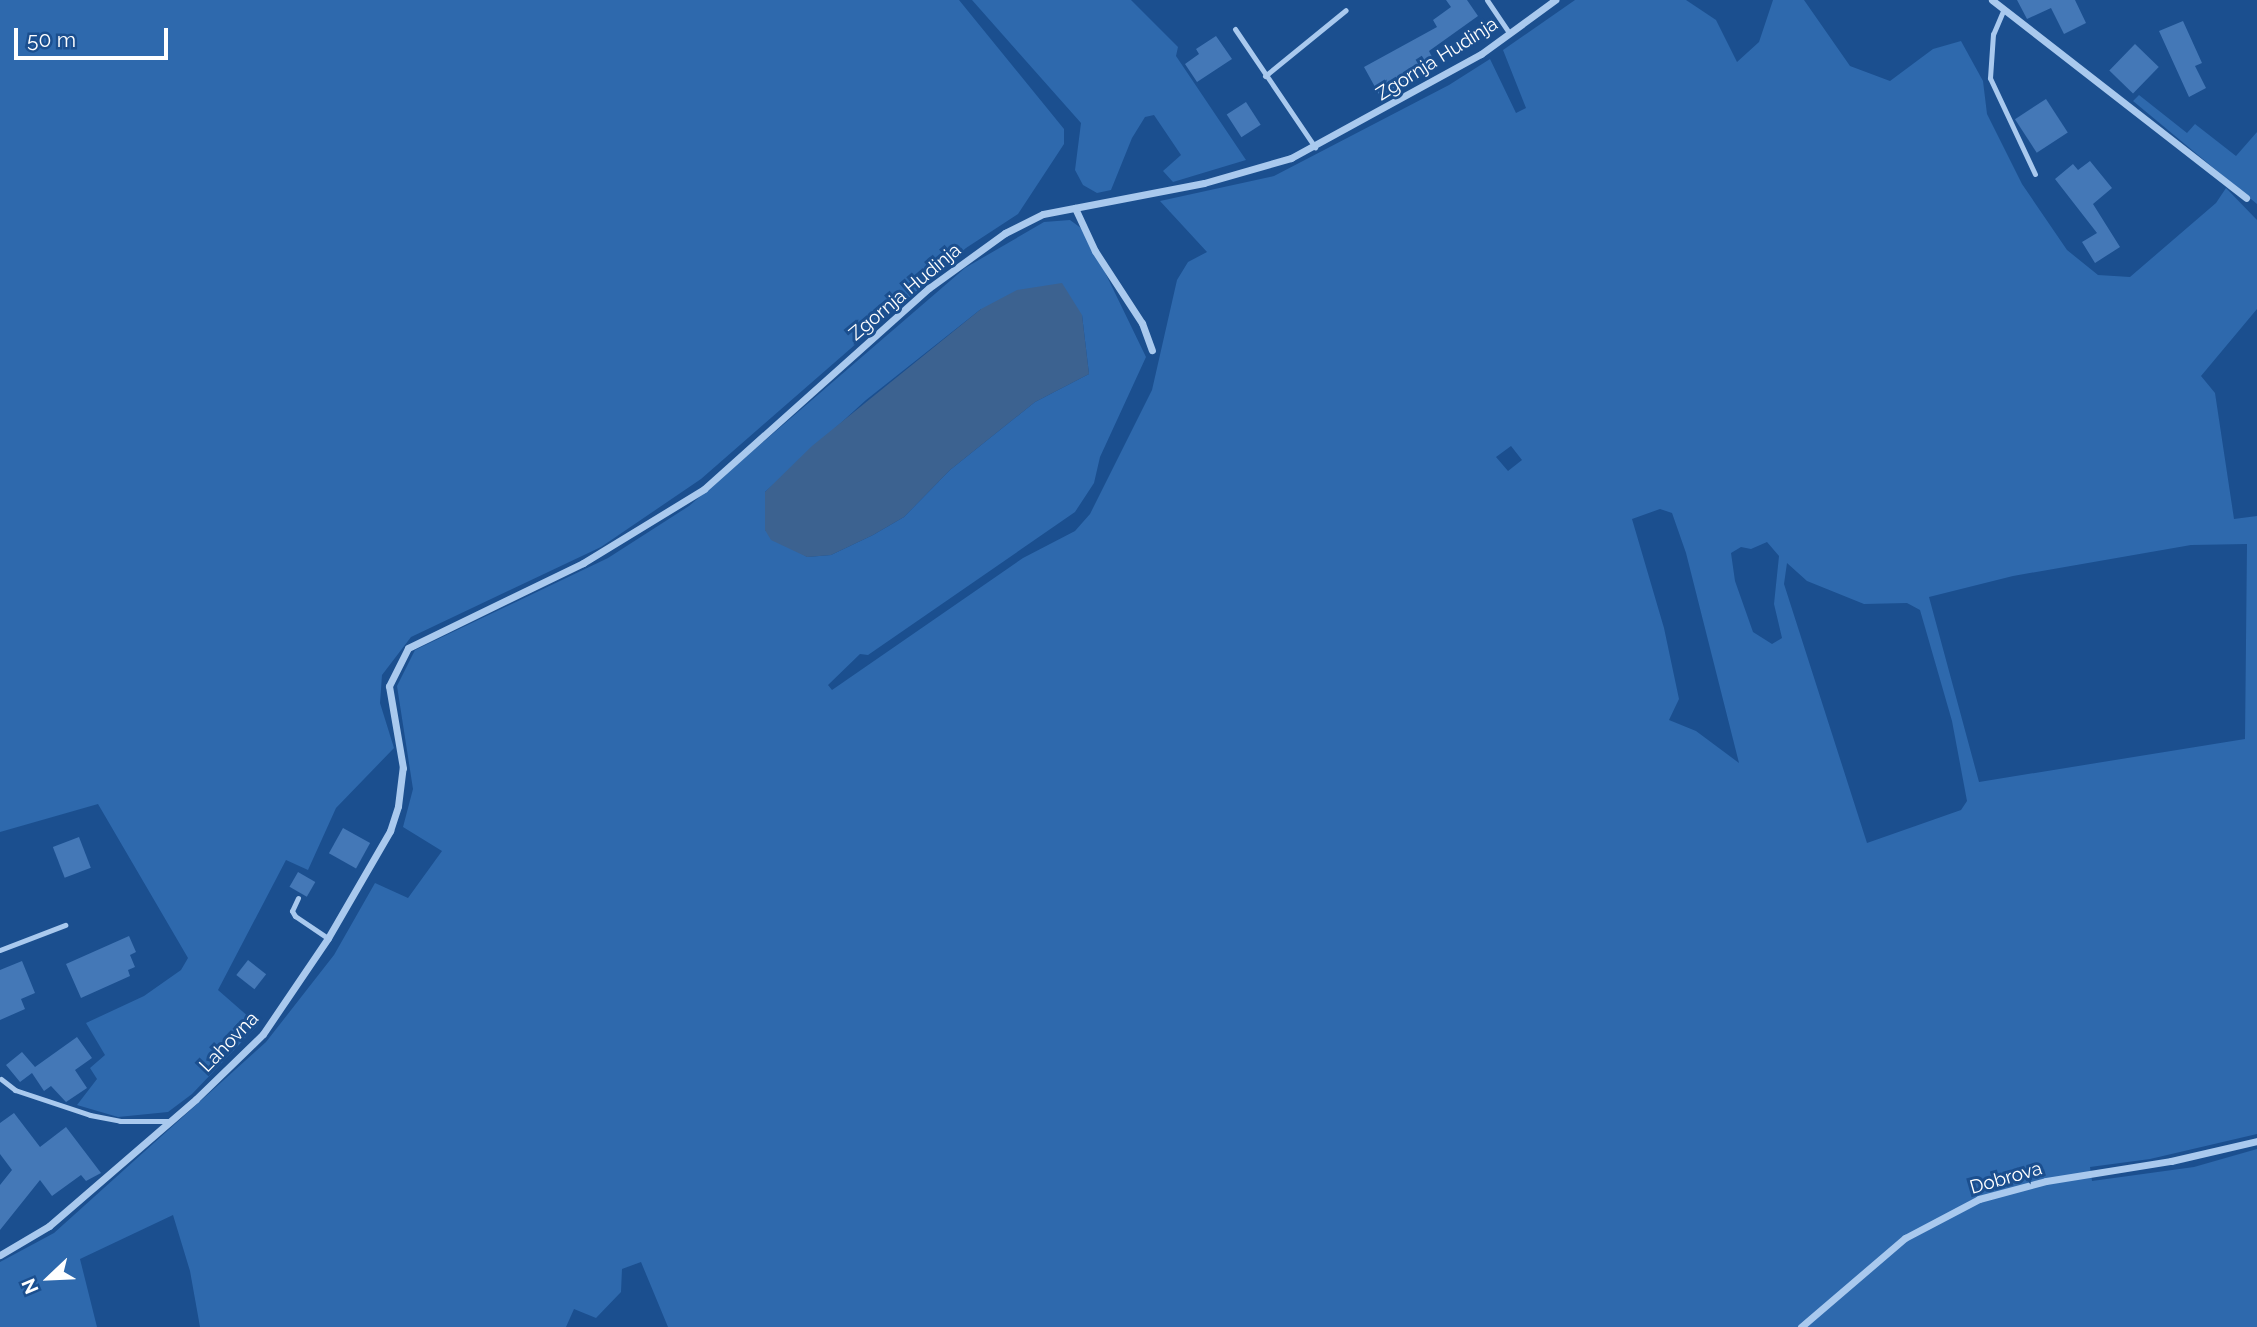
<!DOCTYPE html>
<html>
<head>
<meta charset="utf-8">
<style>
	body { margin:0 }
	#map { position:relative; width:2257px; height:1327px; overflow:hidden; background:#1b4f8f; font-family:Raleway,sans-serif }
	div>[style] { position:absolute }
	.green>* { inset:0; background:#2e69ad }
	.water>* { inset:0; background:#3c6290 }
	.building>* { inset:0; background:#4478b7; transform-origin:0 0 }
	.service>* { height:5px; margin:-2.5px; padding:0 2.5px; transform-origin:2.5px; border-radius:2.5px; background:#a9c9ee }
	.minor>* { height:7px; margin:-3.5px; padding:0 3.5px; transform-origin:3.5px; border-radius:3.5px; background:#a9c9ee }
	span { translate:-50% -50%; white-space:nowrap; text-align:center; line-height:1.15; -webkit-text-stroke:6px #1b4f8f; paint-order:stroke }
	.street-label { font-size:19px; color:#fff }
	.north { position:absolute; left:14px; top:1243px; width:70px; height:70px; -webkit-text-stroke:5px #1b4f8f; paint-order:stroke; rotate:247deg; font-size:19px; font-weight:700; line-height:28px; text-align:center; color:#fff }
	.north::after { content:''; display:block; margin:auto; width:24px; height:32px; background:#fff; clip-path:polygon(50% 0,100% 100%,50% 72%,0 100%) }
	.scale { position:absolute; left:14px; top:28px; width:154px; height:32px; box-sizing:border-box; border:4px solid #fff; border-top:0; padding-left:9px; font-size:21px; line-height:24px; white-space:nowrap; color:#fff; -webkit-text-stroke:5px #1b4f8f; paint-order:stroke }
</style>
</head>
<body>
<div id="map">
	<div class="green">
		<i style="clip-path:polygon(0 0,959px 0,1064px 129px,1064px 144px,1018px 214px,966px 248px,701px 479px,601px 547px,411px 637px,382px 675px,380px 703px,394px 748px,336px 808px,308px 870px,286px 860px,218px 990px,258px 1025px,192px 1094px,168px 1112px,118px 1117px,77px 1105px,97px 1079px,90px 1068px,105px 1055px,86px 1023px,144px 996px,181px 970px,188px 958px,98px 804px,0 832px)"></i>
		<i style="clip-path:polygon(972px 0,1131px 0,1178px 47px,1176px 56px,1246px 160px,1173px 182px,1163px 171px,1181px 155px,1154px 115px,1145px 117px,1132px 138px,1111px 190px,1097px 193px,1083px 185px,1075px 170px,1081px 123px)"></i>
		<i style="clip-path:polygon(evenodd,1575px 0,1686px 0,1716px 20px,1737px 62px,1759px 42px,1773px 0,1804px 0,1850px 66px,1890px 81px,1933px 49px,1961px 41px,1983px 81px,1987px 114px,2022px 184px,2067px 250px,2098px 275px,2130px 277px,2216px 203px,2226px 188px,2257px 220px,2257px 309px,2201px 376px,2215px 393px,2234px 519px,2257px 516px,2257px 1134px,2150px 1159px,2090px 1167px,2092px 1181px,2194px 1167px,2257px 1149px,2257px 1327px,668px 1327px,641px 1262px,622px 1269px,621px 1292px,596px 1318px,574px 1309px,566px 1327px,200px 1327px,190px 1271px,173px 1215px,80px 1259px,97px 1327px,0 1327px,0 1262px,54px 1233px,266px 1042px,334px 955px,375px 883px,408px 898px,442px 851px,403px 827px,413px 789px,397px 686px,415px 650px,608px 558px,689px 506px,965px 268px,1044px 222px,1070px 220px,1085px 231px,1146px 357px,1100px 457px,1094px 483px,1075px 512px,868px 655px,860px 654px,828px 685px,832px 690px,1023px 558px,1075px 531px,1090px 514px,1152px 390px,1177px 280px,1188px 262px,1207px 252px,1160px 201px,1274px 176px,1449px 85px,1490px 59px,1516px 113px,1526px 108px,1503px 50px,1575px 0,981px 309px,1082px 315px,1089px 374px,1035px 402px,950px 470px,904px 517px,873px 535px,831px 555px,807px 557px,765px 530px,765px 492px,866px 400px,981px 309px,1575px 0,1511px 446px,1522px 460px,1508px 471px,1496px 457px,1511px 446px,1575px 0,1660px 509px,1672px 513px,1686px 553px,1739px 763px,1696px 731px,1669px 720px,1679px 699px,1664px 628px,1632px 519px,1660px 509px,1575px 0,1767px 542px,1779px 556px,1774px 604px,1782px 638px,1772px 644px,1753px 632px,1735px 581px,1731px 553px,1741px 547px,1751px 549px,1767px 542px,1575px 0,2247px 544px,2245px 739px,1979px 782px,1929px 597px,2013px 576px,2191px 545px,2247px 544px,1575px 0,1787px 563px,1807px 581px,1864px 604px,1907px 603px,1920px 610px,1952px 721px,1967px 801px,1961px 810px,1867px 843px,1784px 584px,1787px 563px)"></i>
		<i style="clip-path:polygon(2139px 95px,2187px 133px,2195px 124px,2236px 156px,2257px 132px,2257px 204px,2133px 101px)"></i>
	</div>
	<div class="water">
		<i style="clip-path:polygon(1062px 283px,1082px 315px,1089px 374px,1035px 402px,950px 470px,904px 517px,873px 535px,831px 555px,807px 557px,771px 540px,765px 530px,765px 492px,812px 446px,981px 309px,1017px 290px)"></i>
	</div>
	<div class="building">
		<i style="clip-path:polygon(1446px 0,1467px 0,1478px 16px,1429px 51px,1436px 65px,1380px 96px,1364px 67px,1437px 27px,1433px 20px,1451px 7px)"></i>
		<i style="clip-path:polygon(2017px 0,2075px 0,2086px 23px,2064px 34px,2051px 8px,2027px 19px)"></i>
		<i style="clip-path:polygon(2183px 21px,2202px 63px,2195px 66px,2206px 88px,2189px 97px,2159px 31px)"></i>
		<i style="clip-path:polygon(1216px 36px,1232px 59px,1197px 82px,1185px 64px,1199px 54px,1196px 49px)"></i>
		<i style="left:2135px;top:44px;width:33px;height:37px;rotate:44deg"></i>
		<i style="left:2046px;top:99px;width:40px;height:37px;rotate:57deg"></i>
		<i style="left:1246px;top:102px;width:27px;height:23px;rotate:57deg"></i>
		<i style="clip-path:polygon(2090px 161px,2112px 188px,2093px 204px,2120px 247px,2095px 263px,2082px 242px,2097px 233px,2055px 179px,2073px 164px,2078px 170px)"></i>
		<i style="left:343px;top:828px;width:31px;height:29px;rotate:29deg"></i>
		<i style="left:79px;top:837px;width:33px;height:28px;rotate:69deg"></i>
		<i style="left:298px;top:872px;width:20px;height:17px;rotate:30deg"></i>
		<i style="clip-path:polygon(129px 936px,136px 952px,130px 955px,135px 967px,128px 970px,130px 976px,81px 998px,66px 964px)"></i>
		<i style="left:248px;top:960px;width:23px;height:19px;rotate:38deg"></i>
		<i style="clip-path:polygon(22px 961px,35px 993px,21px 999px,25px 1009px,0 1020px,0 970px)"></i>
		<i style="clip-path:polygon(77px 1037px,92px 1058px,75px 1070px,87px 1088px,66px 1102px,51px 1086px,44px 1091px,32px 1073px,20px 1082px,6px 1065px,22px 1052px,35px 1067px)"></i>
		<i style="clip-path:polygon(14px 1113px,40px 1147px,66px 1127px,101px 1173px,86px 1181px,81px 1175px,52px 1196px,40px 1180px,0 1230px,0 1185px,12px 1170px,0 1154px,0 1123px)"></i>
	</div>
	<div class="service">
		<i style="left:1487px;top:0;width:40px;rotate:56deg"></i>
		<i style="left:2003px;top:11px;width:25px;rotate:113deg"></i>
		<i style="left:1993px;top:34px;width:44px;rotate:93.9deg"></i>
		<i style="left:1990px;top:78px;width:106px;rotate:64.9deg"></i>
		<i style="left:1235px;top:29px;width:143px;rotate:55.9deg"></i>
		<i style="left:1265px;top:76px;width:104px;rotate:-39.2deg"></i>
		<i style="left:298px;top:898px;width:14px;rotate:115deg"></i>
		<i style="left:292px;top:911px;width:6px;rotate:59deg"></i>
		<i style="left:295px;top:916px;width:40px;rotate:34deg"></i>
		<i style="left:0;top:950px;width:70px;rotate:-21deg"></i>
		<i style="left:1px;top:1079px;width:18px;rotate:38deg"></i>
		<i style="left:15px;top:1090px;width:79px;rotate:18.4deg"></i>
		<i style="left:90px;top:1115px;width:31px;rotate:11deg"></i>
		<i style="left:120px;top:1121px;width:50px"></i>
	</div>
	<div class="minor">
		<i style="left:1992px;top:0;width:322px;rotate:37.9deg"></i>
		<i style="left:1075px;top:208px;width:47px;rotate:65.1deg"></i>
		<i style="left:1095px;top:251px;width:86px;rotate:56.9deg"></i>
		<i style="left:1142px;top:323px;width:29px;rotate:70deg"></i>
		<i style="left:0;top:1255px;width:57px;rotate:-30.6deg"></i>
		<i style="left:49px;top:1226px;width:194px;rotate:-40.8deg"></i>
		<i style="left:196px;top:1099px;width:93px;rotate:-44.1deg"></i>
		<i style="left:263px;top:1034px;width:116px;rotate:-55.9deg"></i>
		<i style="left:328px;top:938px;width:124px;rotate:-59.9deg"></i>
		<i style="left:390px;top:831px;width:26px;rotate:-72deg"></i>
		<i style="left:398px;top:806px;width:38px;rotate:-83deg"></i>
		<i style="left:403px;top:768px;width:83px;rotate:-99.7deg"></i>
		<i style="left:389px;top:686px;width:42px;rotate:-63.4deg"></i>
		<i style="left:408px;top:648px;width:195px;rotate:-25.9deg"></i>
		<i style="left:583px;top:563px;width:142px;rotate:-31.4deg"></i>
		<i style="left:704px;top:489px;width:302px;rotate:-41.8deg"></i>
		<i style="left:929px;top:288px;width:94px;rotate:-35.9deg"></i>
		<i style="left:1005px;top:233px;width:42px;rotate:-26.6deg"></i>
		<i style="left:1043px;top:214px;width:164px;rotate:-10.9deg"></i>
		<i style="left:1204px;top:183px;width:91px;rotate:-16deg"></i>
		<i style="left:1291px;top:158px;width:217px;rotate:-28.7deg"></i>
		<i style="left:1481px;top:54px;width:92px;rotate:-36.1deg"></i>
		<i style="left:1801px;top:1327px;width:137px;rotate:-40.6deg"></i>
		<i style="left:1905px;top:1238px;width:84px;rotate:-27.8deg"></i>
		<i style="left:1979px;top:1199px;width:69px;rotate:-15deg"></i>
		<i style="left:2046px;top:1181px;width:127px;rotate:-9.1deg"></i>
		<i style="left:2171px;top:1161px;width:88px;rotate:-13.1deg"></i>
	</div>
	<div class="street-label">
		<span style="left:1437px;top:59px;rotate:-32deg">Zgornja Hudinja</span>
		<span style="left:905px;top:292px;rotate:-40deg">Zgornja Hudinja</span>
		<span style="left:229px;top:1042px;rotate:-46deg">Lahovna</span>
		<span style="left:2006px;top:1178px;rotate:-16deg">Dobrova</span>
	</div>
	<div class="north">N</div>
	<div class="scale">50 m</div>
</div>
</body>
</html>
